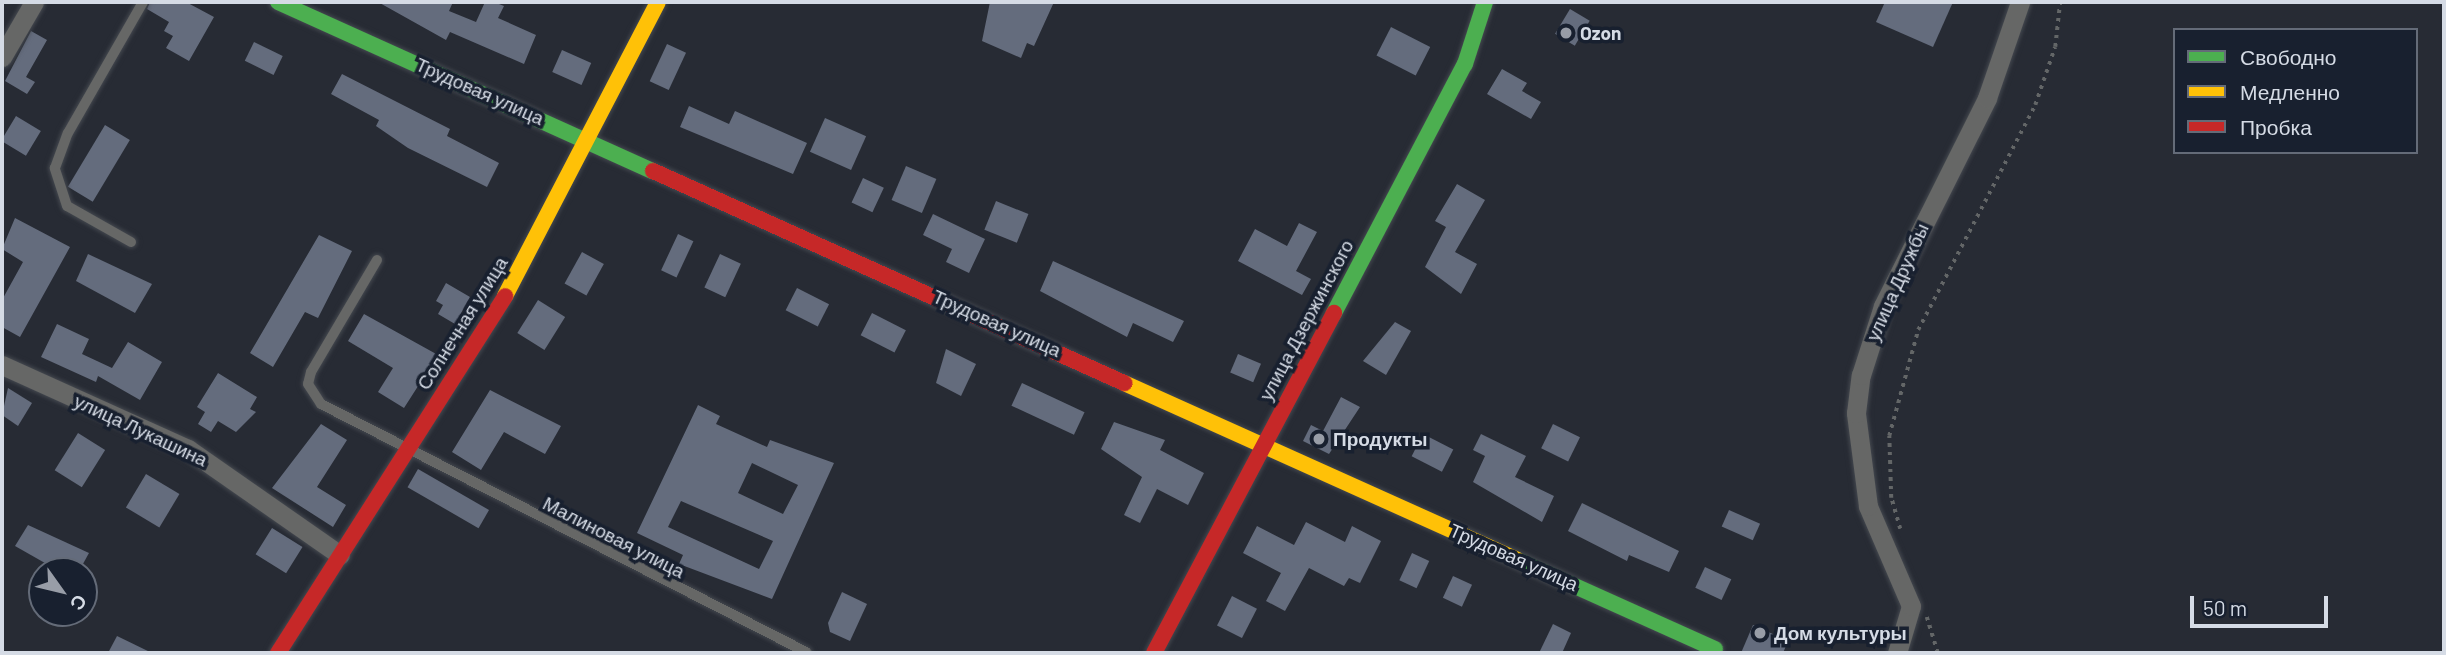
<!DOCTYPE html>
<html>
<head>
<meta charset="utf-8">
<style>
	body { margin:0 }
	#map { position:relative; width:2446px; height:655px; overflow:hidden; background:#272b34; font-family:Barlow,sans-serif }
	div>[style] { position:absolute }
	.building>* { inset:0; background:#646c7d; transform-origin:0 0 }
	.path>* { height:3.5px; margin-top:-1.75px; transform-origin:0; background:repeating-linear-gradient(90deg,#636667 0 3.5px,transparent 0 8.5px) }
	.roads { filter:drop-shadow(0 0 2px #44484f) drop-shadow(0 0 2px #44484f) }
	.lane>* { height:10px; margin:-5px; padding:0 5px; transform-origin:5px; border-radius:5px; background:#666766 }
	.street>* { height:19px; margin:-9.5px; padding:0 9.5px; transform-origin:9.5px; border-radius:9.5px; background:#666766 }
	.fast>* { height:16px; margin:-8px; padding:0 8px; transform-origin:8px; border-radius:8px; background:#4caf50 }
	.slow>* { height:16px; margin:-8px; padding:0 8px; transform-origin:8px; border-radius:8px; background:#ffc107 }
	.jam>* { height:16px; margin:-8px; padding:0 8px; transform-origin:8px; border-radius:8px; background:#c62828 }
	.dots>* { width:19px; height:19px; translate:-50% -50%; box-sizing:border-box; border:4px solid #18202f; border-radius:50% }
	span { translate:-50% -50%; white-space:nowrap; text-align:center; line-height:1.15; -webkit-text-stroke:7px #18202f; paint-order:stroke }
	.poi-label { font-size:19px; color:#d5dbe5; font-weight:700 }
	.left { translate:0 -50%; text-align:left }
	.street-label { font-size:19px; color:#d5dbe5 }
	.frame { position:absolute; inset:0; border:4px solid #d5dbe5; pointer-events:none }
	.legend { position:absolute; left:2173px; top:28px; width:245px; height:126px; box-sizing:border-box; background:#18202f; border:2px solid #646b78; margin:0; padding:9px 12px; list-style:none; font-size:21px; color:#d5dbe5 }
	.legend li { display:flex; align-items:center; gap:14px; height:35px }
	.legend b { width:35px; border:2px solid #646b78 }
	.north { position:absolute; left:28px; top:557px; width:70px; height:70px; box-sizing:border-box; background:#18202f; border:2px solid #646b78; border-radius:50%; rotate:124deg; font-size:19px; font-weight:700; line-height:28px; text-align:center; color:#d5dbe5 }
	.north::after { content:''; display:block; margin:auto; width:24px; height:32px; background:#989da7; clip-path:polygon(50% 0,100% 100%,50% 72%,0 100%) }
	.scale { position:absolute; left:2190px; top:596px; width:138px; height:32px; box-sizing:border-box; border:4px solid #d5dbe5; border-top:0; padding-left:9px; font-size:21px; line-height:24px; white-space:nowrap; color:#d5dbe5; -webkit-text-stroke:5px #18202f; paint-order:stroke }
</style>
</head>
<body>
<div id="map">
	<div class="building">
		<i style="clip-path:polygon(150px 2px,186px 2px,214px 17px,189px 61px,166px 48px,173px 36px,164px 31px,169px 22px,147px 9px)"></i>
		<i style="clip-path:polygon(378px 2px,453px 2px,449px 11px,476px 22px,485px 2px,494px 2px,504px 6px,498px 18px,536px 35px,524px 64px,450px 32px,446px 40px)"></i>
		<i style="clip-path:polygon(990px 2px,1054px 2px,1034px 46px,1027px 43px,1021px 58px,982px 41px)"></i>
		<i style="clip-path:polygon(1885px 2px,1953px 2px,1933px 47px,1876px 22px)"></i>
		<i style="left:1570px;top:9px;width:23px;height:29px;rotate:31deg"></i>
		<i style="left:1391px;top:27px;width:44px;height:32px;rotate:27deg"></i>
		<i style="clip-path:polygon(31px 31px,47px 40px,26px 77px,35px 82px,27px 94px,5px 81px)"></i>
		<i style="left:254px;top:42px;width:32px;height:21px;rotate:26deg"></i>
		<i style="left:667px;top:44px;width:21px;height:41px;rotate:25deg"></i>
		<i style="left:562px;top:50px;width:32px;height:24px;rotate:24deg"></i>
		<i style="clip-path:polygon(1502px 69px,1527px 83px,1522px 91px,1541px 102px,1531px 119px,1487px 94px)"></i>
		<i style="clip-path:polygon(342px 74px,450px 129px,447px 136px,499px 163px,487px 187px,408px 148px,376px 126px,379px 120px,331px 94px)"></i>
		<i style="clip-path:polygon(689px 106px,729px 124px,735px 111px,807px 143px,793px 174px,680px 127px)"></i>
		<i style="left:16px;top:116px;width:29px;height:29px;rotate:31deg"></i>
		<i style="left:825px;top:118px;width:45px;height:37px;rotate:24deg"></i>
		<i style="left:105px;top:125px;width:29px;height:72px;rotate:31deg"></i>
		<i style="left:906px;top:166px;width:33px;height:37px;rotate:23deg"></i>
		<i style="left:863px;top:178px;width:23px;height:27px;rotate:25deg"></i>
		<i style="clip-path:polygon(1457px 184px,1485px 200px,1455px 252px,1477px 264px,1461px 294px,1425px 267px,1446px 227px,1435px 221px)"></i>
		<i style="left:996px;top:201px;width:35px;height:31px;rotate:22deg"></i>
		<i style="clip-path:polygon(933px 214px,985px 239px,969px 273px,946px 262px,952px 249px,923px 235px)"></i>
		<i style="clip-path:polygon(15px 218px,70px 247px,20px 337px,2px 327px,2px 300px,23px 262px,2px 249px)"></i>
		<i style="clip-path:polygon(1299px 223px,1317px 232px,1296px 271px,1311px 279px,1302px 295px,1238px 261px,1255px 229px,1287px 246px)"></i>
		<i style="left:678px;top:234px;width:17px;height:40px;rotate:25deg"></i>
		<i style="clip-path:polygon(319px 235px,352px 251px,318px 318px,305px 312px,273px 367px,250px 353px)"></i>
		<i style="left:582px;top:252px;width:25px;height:36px;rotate:29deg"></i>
		<i style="clip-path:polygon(88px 254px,152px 284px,135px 313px,76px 281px)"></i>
		<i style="left:720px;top:254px;width:23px;height:37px;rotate:25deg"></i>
		<i style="clip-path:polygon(1053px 261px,1184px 321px,1173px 342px,1133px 323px,1127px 337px,1040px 291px)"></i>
		<i style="clip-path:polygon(446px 283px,470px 297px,455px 324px,438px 314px,443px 305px,436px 301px)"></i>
		<i style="left:797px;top:288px;width:36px;height:25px;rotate:27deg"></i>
		<i style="left:538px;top:300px;width:32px;height:39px;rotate:32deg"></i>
		<i style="left:872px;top:313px;width:38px;height:25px;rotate:27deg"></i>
		<i style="clip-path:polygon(364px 314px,438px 355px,404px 408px,378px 392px,393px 368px,348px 341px)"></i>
		<i style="clip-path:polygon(1395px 322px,1411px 331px,1386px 375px,1363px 361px)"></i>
		<i style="clip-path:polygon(57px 324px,89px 339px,82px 354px,112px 368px,128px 342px,162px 362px,140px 400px,98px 376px,96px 382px,41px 357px)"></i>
		<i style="clip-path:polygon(946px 349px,976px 364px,961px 396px,936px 383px)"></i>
		<i style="left:1238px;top:354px;width:25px;height:20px;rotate:23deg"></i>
		<i style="clip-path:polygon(218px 373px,257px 397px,250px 409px,256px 412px,236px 432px,218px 421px,211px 432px,198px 424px,205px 412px,197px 407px)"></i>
		<i style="left:1022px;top:383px;width:69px;height:25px;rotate:25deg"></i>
		<i style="clip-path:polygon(8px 388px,32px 403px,18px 426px,2px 415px)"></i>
		<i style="clip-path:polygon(490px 390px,561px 426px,545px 454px,504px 432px,481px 470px,452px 452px)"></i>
		<i style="clip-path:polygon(1341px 397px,1360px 407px,1329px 454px,1303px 441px,1311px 425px,1323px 431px)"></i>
		<i style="clip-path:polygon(evenodd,698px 405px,720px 416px,716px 424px,767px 447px,770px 440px,834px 463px,772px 599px,679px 564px,683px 555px,637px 533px,698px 405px,752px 463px,798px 485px,783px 514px,738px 493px,752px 463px,698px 405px,681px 501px,773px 541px,759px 569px,668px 527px,681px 501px)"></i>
		<i style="clip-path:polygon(1114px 422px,1165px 440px,1160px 450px,1204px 473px,1188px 505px,1157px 489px,1140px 523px,1124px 515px,1142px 477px,1101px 449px)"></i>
		<i style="clip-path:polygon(321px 424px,347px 440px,317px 487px,346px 505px,333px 527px,272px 488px)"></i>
		<i style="left:1553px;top:424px;width:30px;height:27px;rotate:26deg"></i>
		<i style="left:78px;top:433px;width:32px;height:44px;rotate:32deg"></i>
		<i style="left:1423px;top:434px;width:34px;height:25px;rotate:27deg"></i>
		<i style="clip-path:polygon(1481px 434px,1526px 456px,1515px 477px,1554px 496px,1542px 522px,1473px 482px,1485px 456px,1473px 450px)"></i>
		<i style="left:418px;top:469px;width:82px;height:21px;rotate:30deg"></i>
		<i style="left:146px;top:474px;width:39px;height:39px;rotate:31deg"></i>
		<i style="clip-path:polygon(1582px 503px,1679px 551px,1669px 572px,1629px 555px,1627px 561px,1568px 531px)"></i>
		<i style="left:1729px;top:510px;width:34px;height:18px;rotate:24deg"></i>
		<i style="clip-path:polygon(1306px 522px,1345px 542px,1352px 526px,1381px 541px,1360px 583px,1349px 578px,1344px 586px,1309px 568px,1285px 611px,1266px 601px,1281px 573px,1243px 553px,1257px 526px,1294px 545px)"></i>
		<i style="clip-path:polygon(28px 525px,89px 553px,79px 571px,59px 571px,15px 546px)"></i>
		<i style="left:272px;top:528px;width:36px;height:31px;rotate:32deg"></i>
		<i style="left:1412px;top:553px;width:19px;height:30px;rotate:25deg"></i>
		<i style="left:1705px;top:567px;width:29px;height:23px;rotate:25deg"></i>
		<i style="left:1453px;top:576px;width:21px;height:24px;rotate:25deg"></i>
		<i style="clip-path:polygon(842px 592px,867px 604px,850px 641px,830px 632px,828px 623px)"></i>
		<i style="left:1232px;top:596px;width:28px;height:33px;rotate:27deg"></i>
		<i style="clip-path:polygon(1553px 624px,1571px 633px,1562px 653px,1539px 653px)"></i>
		<i style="clip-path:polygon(1753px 625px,1788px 641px,1783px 653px,1741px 653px)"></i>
		<i style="clip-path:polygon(117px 636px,152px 653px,108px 653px)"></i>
	</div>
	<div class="path">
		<i style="left:1900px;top:529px;width:32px;rotate:-106deg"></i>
		<i style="left:1891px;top:498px;width:62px;rotate:-91.8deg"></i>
		<i style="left:1889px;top:436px;width:110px;rotate:-74.7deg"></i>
		<i style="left:1918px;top:330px;width:254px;rotate:-62.5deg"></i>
		<i style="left:2035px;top:105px;width:61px;rotate:-71deg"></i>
		<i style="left:2055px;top:47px;width:45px;rotate:-83.7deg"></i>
		<i style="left:1927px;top:617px;width:38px;rotate:73deg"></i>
	</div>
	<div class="roads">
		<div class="lane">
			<i style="left:131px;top:242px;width:73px;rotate:-150.6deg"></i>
			<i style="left:67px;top:206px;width:40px;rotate:-108deg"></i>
			<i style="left:55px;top:168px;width:37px;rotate:-70deg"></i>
			<i style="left:68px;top:133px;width:151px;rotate:-60.2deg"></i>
			<i style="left:377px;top:260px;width:130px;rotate:120.5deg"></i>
			<i style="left:311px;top:372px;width:12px;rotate:104deg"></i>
			<i style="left:308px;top:384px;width:24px;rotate:57deg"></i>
			<i style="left:321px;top:404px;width:545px;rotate:27.08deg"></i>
		</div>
		<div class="street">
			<i style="left:2px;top:57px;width:64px;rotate:-59.8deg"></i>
			<i style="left:2px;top:365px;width:204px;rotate:24.3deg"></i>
			<i style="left:188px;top:449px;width:185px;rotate:34.9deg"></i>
			<i style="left:1897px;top:653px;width:49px;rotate:-73.4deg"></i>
			<i style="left:1911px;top:606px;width:109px;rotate:-113.3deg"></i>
			<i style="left:1868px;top:506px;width:94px;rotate:-97.4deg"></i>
			<i style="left:1856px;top:413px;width:38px;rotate:-83deg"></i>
			<i style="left:1861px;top:375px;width:72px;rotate:-72.3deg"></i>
			<i style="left:1883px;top:306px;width:233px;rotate:-63.4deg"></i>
			<i style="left:1987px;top:98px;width:102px;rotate:-71deg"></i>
		</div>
		<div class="fast">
			<i style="left:278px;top:2px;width:411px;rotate:24.3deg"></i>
			<i style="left:1334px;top:313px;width:281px;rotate:-62.3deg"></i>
			<i style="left:1465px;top:64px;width:65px;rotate:-72.1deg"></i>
			<i style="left:1517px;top:560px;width:217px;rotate:24.2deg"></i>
		</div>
		<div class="slow">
			<i style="left:505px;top:296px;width:331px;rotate:-62.5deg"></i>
			<i style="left:1124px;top:383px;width:431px;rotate:24.2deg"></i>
		</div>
		<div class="jam">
			<i style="left:653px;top:171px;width:517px;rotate:24.23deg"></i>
			<i style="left:278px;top:653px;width:423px;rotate:-57.5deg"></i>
			<i style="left:1154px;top:653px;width:385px;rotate:-62.1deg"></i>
		</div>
	</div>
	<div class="dots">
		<i style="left:1566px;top:33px;background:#989da7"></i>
		<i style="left:1319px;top:439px;background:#989da7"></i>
		<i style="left:1760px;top:633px;background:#989da7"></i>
	</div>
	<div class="poi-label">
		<span class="left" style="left:1580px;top:33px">Ozon</span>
		<span class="left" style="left:1333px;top:439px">Продукты</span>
		<span class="left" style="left:1774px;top:633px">Дом культуры</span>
	</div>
	<div class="street-label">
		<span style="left:480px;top:91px;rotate:24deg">Трудовая улица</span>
		<span style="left:1897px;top:282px;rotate:-66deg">улица Дружбы</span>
		<span style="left:1306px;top:320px;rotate:-62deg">улица Дзержинского</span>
		<span style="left:462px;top:323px;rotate:-58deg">Солнечная улица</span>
		<span style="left:997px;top:323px;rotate:24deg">Трудовая улица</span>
		<span style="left:141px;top:430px;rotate:25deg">улица Лукашина</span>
		<span style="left:614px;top:537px;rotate:27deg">Малиновая улица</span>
		<span style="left:1514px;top:557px;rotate:24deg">Трудовая улица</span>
	</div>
	<div class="frame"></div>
	<ul class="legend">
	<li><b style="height:9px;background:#4caf50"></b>Свободно</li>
	<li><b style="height:9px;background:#ffc107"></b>Медленно</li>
	<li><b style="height:9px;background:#c62828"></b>Пробка</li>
	</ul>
	<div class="north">С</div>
	<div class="scale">50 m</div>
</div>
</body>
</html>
